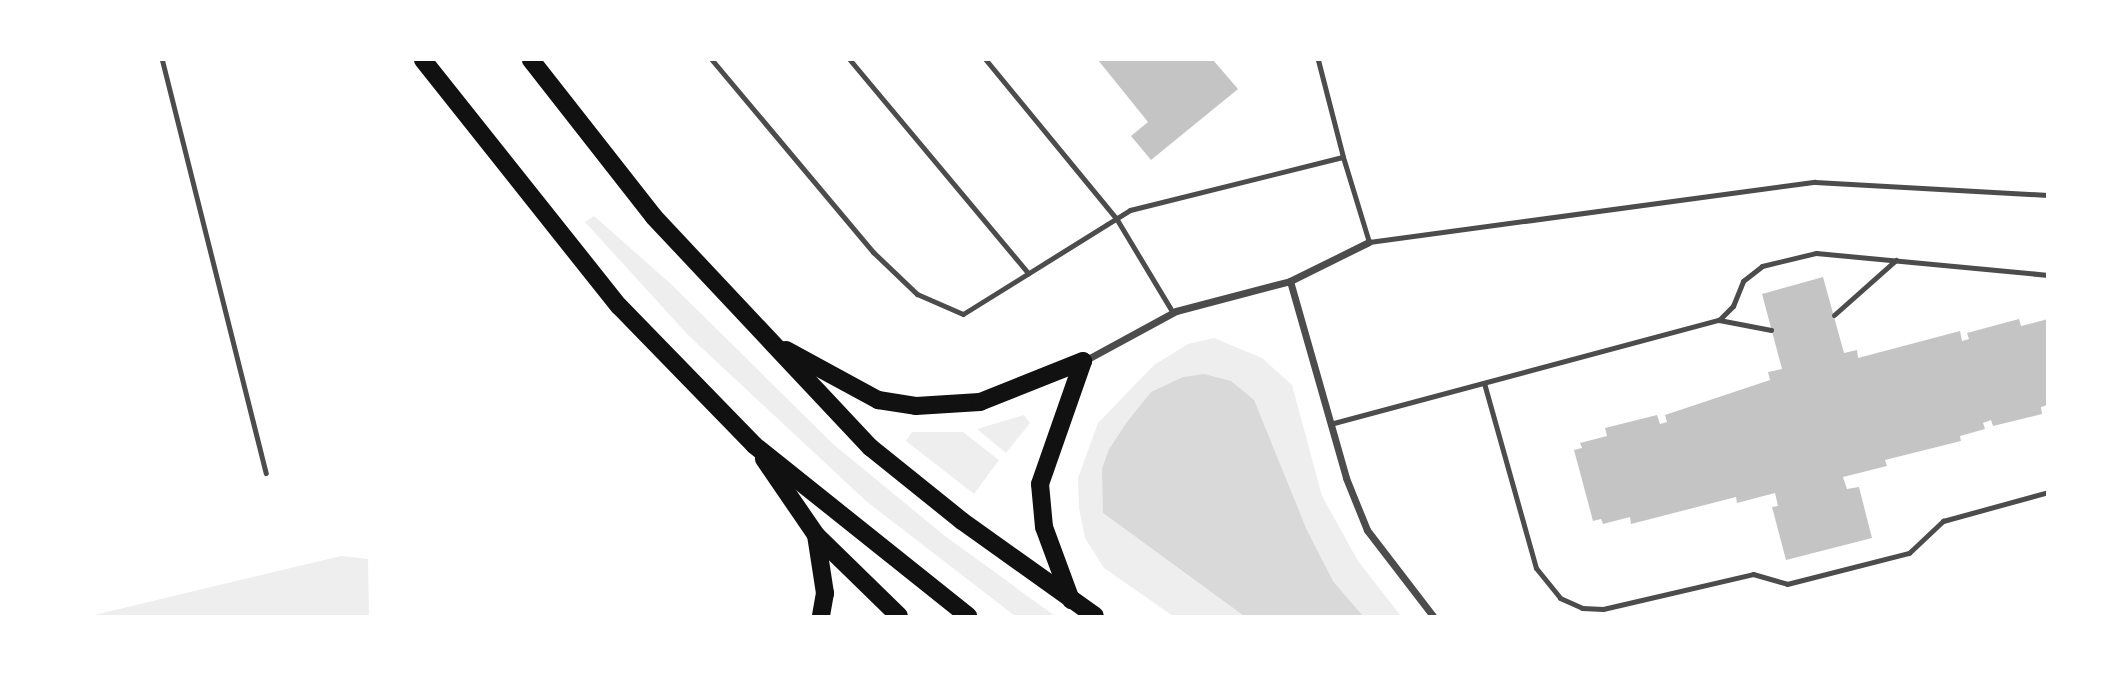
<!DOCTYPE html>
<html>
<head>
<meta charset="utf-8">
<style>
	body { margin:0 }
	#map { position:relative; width:2107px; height:676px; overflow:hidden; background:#fff; font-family:Overpass,sans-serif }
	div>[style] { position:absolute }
	.green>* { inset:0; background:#eee }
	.water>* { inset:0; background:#d9d9d9 }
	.building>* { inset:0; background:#c4c4c4 }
	.service>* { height:5px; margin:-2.5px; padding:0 2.5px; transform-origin:2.5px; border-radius:2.5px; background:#4c4c4c }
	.minor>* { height:7px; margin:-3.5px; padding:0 3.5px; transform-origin:3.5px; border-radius:3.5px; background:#4c4c4c }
	.primary>* { height:18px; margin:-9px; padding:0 9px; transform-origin:9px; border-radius:9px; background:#111 }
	span { translate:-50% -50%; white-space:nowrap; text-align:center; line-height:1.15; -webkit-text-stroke:7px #fff; paint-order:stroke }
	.frame { position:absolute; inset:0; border:61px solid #fff; pointer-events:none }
</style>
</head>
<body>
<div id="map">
	<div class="green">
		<i style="clip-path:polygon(594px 216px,671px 284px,833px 444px,945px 536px,1055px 616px,1015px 616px,866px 501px,688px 335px,585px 222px)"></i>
		<i style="clip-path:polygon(1214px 338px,1262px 358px,1292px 385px,1322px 496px,1358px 561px,1401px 616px,1363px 616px,1333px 581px,1306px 528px,1151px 392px,1109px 449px,1103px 513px,1244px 616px,1173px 616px,1104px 568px,1085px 538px,1079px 508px,1078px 478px,1098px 423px,1154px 365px,1188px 344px)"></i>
		<i style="clip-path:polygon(1024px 415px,1030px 423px,1006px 453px,977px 429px)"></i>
		<i style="clip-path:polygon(912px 432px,963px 432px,999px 460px,974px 494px,906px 441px)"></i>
		<i style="clip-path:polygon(341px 556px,368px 559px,369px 616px,90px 616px)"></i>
	</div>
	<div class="water">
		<i style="clip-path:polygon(1204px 374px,1231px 381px,1254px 400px,1306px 528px,1333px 581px,1363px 616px,1244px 616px,1103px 513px,1102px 469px,1109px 449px,1127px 422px,1151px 392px,1183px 377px)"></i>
	</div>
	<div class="building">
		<i style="clip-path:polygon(1098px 60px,1213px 60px,1238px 89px,1151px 160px,1131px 136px,1148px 122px)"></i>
		<i style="clip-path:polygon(1823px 277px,1844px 353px,1857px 350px,1858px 358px,1960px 331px,1962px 341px,1969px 339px,1967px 333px,2019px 319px,2021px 326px,2048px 319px,2048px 405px,2041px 407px,2042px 414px,1993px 426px,1991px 420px,1983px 423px,1985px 429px,1960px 436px,1961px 441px,1885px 460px,1887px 466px,1843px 477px,1847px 489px,1859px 487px,1872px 538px,1786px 560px,1772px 507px,1778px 506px,1775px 493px,1737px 503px,1736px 497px,1631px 524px,1630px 517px,1603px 524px,1601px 519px,1593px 521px,1574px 450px,1582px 448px,1580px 443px,1607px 436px,1605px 428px,1657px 415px,1660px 424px,1667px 422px,1665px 415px,1770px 380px,1768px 372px,1782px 369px,1762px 294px)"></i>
	</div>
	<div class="service">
		<i style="left:162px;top:60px;width:426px;rotate:75.9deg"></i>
		<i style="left:712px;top:60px;width:251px;rotate:50deg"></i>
		<i style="left:873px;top:252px;width:61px;rotate:43.7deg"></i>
		<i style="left:917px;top:294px;width:50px;rotate:23.5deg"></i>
		<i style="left:963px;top:314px;width:197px;rotate:-31.9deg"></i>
		<i style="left:1130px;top:210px;width:219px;rotate:-14deg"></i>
		<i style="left:1343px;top:157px;width:89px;rotate:73deg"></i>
		<i style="left:1369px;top:242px;width:450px;rotate:-7.7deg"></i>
		<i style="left:1815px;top:182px;width:233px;rotate:3.2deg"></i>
		<i style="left:850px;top:60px;width:278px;rotate:50.1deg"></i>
		<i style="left:986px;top:60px;width:205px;rotate:50.6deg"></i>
		<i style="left:1116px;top:218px;width:111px;rotate:59deg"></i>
		<i style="left:1318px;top:60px;width:100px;rotate:75.5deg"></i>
		<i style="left:1834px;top:315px;width:83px;rotate:-41.6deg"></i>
		<i style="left:1719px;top:320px;width:53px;rotate:10.9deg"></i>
		<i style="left:1484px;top:383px;width:192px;rotate:74.3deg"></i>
		<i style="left:1536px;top:568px;width:38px;rotate:51deg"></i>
		<i style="left:1560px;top:598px;width:24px;rotate:24deg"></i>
		<i style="left:1582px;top:608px;width:21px;rotate:3deg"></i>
		<i style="left:1603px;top:609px;width:154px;rotate:-13.1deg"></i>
		<i style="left:1753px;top:574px;width:35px;rotate:16deg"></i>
		<i style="left:1787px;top:584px;width:126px;rotate:-14.3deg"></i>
		<i style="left:1909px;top:553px;width:47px;rotate:-43.3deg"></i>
		<i style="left:1943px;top:521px;width:109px;rotate:-15.4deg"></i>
		<i style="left:1330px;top:424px;width:403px;rotate:-15deg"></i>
		<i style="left:1719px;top:320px;width:20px;rotate:-45deg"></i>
		<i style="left:1733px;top:306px;width:27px;rotate:-68deg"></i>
		<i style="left:1743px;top:281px;width:24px;rotate:-38deg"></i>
		<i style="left:1762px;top:266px;width:56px;rotate:-13.5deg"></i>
		<i style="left:1816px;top:253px;width:233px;rotate:5.4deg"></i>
	</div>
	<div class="minor">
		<i style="left:1290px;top:281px;width:205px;rotate:74.1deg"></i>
		<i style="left:1346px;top:478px;width:56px;rotate:68deg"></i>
		<i style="left:1367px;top:530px;width:108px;rotate:52.5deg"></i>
		<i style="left:1084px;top:361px;width:105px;rotate:-28.5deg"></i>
		<i style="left:1176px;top:311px;width:118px;rotate:-14.7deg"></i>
		<i style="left:1290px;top:281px;width:88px;rotate:-26.3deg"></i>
	</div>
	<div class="primary">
		<i style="left:423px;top:60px;width:315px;rotate:51.5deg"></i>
		<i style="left:619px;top:306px;width:194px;rotate:45.8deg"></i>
		<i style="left:754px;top:445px;width:274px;rotate:38.6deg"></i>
		<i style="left:531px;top:60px;width:199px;rotate:51.9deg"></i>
		<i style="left:654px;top:217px;width:316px;rotate:46.8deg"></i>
		<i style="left:870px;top:447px;width:118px;rotate:38.8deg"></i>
		<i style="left:962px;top:521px;width:163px;rotate:35.5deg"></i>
		<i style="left:786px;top:350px;width:105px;rotate:28.5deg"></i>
		<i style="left:878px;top:400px;width:38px;rotate:9deg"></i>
		<i style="left:916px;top:406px;width:64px;rotate:-3.6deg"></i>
		<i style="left:980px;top:402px;width:111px;rotate:-21.7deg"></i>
		<i style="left:764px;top:459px;width:92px;rotate:55.6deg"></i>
		<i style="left:816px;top:535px;width:116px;rotate:44.3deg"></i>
		<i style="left:816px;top:535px;width:59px;rotate:81.2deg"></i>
		<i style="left:825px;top:593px;width:23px;rotate:100deg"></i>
		<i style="left:1071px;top:600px;width:78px;rotate:-110.3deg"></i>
		<i style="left:1044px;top:527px;width:43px;rotate:-95.3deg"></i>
		<i style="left:1040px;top:484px;width:130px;rotate:-70.7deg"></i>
	</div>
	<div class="frame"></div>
</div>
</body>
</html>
